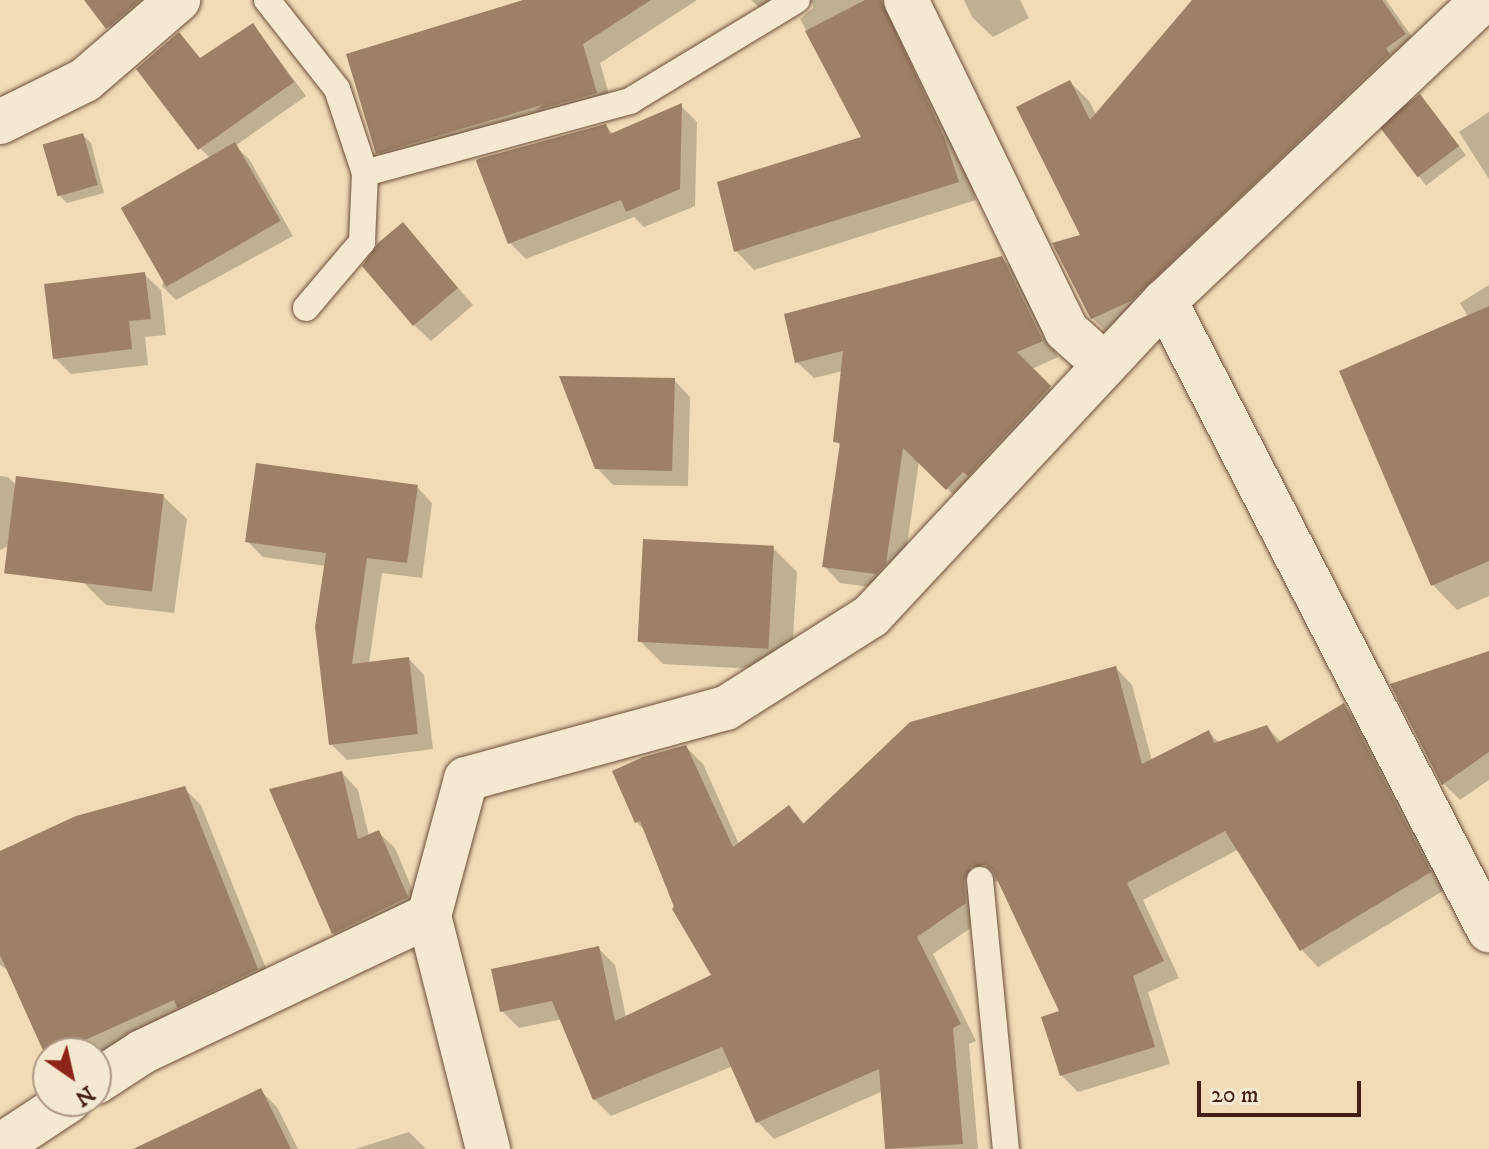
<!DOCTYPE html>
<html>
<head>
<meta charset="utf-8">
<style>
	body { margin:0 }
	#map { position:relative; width:1489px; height:1149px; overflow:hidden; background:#f0dbb6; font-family:"IM FELL DW Pica",serif }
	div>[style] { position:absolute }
	.shadow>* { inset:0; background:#0003; transform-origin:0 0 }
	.building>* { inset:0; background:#9c8167; transform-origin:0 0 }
	.roads { filter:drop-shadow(0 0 2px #6d4e3b) drop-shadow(0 0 2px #6d4e3b) }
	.service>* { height:26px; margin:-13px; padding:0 13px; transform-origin:13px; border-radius:13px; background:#f5e8d0 }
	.minor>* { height:44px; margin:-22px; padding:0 22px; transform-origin:22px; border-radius:22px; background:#f5e8d0 }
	span { translate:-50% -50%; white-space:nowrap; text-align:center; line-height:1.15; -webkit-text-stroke:6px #f5e8d0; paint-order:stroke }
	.north { position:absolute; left:32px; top:1037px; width:80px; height:80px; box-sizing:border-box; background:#f5e8d0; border:2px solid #ad9884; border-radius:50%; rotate:146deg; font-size:22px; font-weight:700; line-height:32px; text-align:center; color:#411f12 }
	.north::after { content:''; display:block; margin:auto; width:28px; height:36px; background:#8f2418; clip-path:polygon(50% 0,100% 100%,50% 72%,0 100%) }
	.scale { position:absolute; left:1197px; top:1081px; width:164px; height:36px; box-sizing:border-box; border:4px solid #411f12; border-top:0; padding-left:10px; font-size:24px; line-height:28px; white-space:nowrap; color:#411f12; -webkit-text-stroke:6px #f5e8d0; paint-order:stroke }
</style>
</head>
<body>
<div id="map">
	<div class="shadow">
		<i style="clip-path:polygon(88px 0,168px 0,121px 42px)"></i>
		<i style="clip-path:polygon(529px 0,697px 0,600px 63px,614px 111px,396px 171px,377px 152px)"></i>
		<i style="clip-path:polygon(751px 0,771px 0,759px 7px)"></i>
		<i style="clip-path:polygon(796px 0,909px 0,976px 200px,754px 270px,736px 251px,864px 138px,800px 19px,813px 8px,813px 3px,803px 7px)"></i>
		<i style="clip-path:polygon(964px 0,1020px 0,1029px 18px,993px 37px,972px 17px)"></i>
		<i style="clip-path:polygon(1194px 0,1386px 0,1425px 55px,1113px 338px,1088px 314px,1054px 244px,1083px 237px,1070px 82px,1090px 102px,1096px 115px)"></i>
		<i style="clip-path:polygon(253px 25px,306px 96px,235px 146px,249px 159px,293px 236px,176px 300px,162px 286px,210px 158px,200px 148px,179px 35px,201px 60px)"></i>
		<i style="left:1428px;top:105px;width:63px;height:50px;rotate:53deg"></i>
		<i style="clip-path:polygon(681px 106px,697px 122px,695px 206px,644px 227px,634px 217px,526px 259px,509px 242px,606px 126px,614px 135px)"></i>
		<i style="clip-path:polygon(1489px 112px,1489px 179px,1459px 132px)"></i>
		<i style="clip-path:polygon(83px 135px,91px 143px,104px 193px,67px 203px,59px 195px)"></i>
		<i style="clip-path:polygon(403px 225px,473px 305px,431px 341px,414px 325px)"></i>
		<i style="clip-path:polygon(1002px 258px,1018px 275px,1058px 357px,1032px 369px,1066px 404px,964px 505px,919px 461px,902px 580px,893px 590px,840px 583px,824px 566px,841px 447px,836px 441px,843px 371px,814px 378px,797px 362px)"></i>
		<i style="clip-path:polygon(144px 274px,161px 290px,166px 335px,145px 337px,148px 365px,71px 374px,55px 358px)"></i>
		<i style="clip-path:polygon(1489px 285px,1489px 596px,1457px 610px,1433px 585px,1468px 317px,1460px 303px)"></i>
		<i style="clip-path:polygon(674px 380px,690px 397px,688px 486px,613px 485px,597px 468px)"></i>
		<i style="clip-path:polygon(0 476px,8px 477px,32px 501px,44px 529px,0 550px)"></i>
		<i style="clip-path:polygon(417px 487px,432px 503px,422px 578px,382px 573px,369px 664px,409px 659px,424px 675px,433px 749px,347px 760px,331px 744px,326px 566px,263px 557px,247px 541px)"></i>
		<i style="clip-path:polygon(163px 496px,187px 519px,174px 613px,106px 605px,83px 582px)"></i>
		<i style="clip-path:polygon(773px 548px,797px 572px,791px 671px,663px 664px,640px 641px)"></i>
		<i style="clip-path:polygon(1489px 656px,1489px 780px,1460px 800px,1444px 784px,1393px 685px)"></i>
		<i style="clip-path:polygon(1116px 668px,1132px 685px,1152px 761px,1209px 732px,1219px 743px,1267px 727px,1282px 743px,1344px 706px,1360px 722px,1446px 889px,1318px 967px,1302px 950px,1239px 849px,1143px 900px,1179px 978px,1148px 992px,1170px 1064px,1078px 1092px,1061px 1075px,1062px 1012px,1000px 881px,988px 883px,982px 920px,933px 954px,976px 1041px,969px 1044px,978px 1149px,887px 1149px,883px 1091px,774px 1139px,758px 1122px,733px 1066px,611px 1116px,594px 1099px,562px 1019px,519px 1028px,502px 1011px,598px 948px,615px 965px,626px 1017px,714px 976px,677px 908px,646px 832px,637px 822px,686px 747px,703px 764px,739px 844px,789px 808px,806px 825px)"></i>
		<i style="clip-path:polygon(342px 773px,358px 790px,369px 836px,378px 832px,395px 848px,423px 915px,350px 950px,333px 933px)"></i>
		<i style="clip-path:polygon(184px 788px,201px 805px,273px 986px,96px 1058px,96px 1053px,48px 1053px,48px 1057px,9px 971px,0 965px,0 853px)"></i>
		<i style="clip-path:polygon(260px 1090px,277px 1107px,298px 1149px,138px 1149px)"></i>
		<i style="clip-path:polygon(409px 1132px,426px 1149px,355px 1149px)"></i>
	</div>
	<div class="building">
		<i style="clip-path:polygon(84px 0,140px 0,106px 29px)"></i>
		<i style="clip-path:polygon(523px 0,651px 0,583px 44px,597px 93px,536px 110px,542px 105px,376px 154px,346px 54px)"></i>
		<i style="clip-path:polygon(865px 0,881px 0,945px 139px,959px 182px,734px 252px,717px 182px,861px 137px,805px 31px)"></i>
		<i style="clip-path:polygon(1192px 0,1382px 0,1406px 34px,1386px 48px,1390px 54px,1131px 301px,1091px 319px,1052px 243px,1080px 235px,1016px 107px,1070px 80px,1090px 120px)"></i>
		<i style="clip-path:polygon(253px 23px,294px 82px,198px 150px,136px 69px,179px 32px,200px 58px)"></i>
		<i style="left:1420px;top:94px;width:65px;height:52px;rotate:53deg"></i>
		<i style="clip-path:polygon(682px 103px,680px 189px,626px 212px,621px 200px,508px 244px,476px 161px,478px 159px,606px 124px,610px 134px)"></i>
		<i style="left:83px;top:133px;width:54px;height:42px;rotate:74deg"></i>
		<i style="left:235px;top:142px;width:91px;height:132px;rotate:60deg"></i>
		<i style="clip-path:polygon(403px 222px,458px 288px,413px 326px,362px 266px,378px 243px)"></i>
		<i style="clip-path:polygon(1002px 256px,1043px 341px,1017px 352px,1051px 386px,968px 476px,963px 472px,946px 490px,903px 448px,886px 564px,876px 574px,822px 567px,840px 443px,833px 442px,843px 351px,795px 363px,784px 314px)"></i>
		<i style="clip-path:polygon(145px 272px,151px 319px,129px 321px,132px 349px,53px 359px,44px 284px)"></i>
		<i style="clip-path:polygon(1489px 306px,1489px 561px,1431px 586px,1339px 371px)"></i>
		<i style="clip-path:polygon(559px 376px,675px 378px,672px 471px,595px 469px)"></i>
		<i style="clip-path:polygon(256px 463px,418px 485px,407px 563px,367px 558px,352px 664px,409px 657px,418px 734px,329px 745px,315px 627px,326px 553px,245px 542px)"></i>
		<i style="left:16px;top:476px;width:149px;height:98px;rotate:7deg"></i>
		<i style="left:643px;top:539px;width:131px;height:103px;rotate:3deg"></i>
		<i style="clip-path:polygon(1489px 651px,1489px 752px,1442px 785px,1390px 684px)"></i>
		<i style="clip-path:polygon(1116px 666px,1142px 764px,1209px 730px,1214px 743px,1267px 725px,1277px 743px,1344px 703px,1431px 872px,1300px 951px,1225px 831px,1127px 883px,1164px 961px,1133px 976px,1155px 1047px,1060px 1076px,1041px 1017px,1059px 1011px,993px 871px,986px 865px,971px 867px,964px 881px,966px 903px,917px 937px,961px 1024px,953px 1028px,963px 1144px,885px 1149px,879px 1069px,756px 1123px,722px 1047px,593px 1100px,552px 1001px,500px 1012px,491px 969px,599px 946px,615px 1021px,711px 975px,672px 909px,674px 907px,640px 821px,635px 823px,612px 771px,643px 757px,686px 745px,733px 847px,789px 805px,803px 824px,910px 722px)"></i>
		<i style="clip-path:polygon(342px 771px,358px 839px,379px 830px,408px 897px,332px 934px,269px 789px)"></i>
		<i style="clip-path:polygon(185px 786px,258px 969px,177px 1008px,174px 1000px,56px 1053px,48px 1053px,46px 1057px,0 955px,0 851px,76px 816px)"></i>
		<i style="clip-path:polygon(261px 1088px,291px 1149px,133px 1149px)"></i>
	</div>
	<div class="roads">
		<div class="service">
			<i style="left:267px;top:0;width:113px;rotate:51.8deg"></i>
			<i style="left:337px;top:89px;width:89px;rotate:71.6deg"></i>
			<i style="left:306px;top:308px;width:87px;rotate:-49.7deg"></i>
			<i style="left:362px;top:242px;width:69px;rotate:-87.5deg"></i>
			<i style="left:365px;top:173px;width:275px;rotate:-15.2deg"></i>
			<i style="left:630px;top:101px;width:195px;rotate:-31.2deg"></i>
			<i style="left:980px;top:880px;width:270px;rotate:84.5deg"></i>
		</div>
		<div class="minor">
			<i style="left:906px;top:0;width:367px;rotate:64.1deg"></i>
			<i style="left:1066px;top:330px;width:52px;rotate:41.9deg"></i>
			<i style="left:0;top:122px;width:95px;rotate:-26.3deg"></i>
			<i style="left:85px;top:80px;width:123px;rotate:-40.7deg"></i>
			<i style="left:1165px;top:301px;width:708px;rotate:62.75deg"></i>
			<i style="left:96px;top:1082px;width:55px;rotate:-33.1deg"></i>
			<i style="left:142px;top:1052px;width:318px;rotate:-25.4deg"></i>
			<i style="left:0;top:1146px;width:82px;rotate:-33.5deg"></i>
			<i style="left:488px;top:1149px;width:240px;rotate:-104.2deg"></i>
			<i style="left:429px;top:916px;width:142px;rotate:-74.9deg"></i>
			<i style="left:466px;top:779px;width:270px;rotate:-15.3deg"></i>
			<i style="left:726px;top:708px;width:172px;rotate:-32.4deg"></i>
			<i style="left:871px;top:616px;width:431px;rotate:-47deg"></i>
			<i style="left:1165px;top:301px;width:438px;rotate:-43.4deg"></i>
		</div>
	</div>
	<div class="north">N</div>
	<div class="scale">20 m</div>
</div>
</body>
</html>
